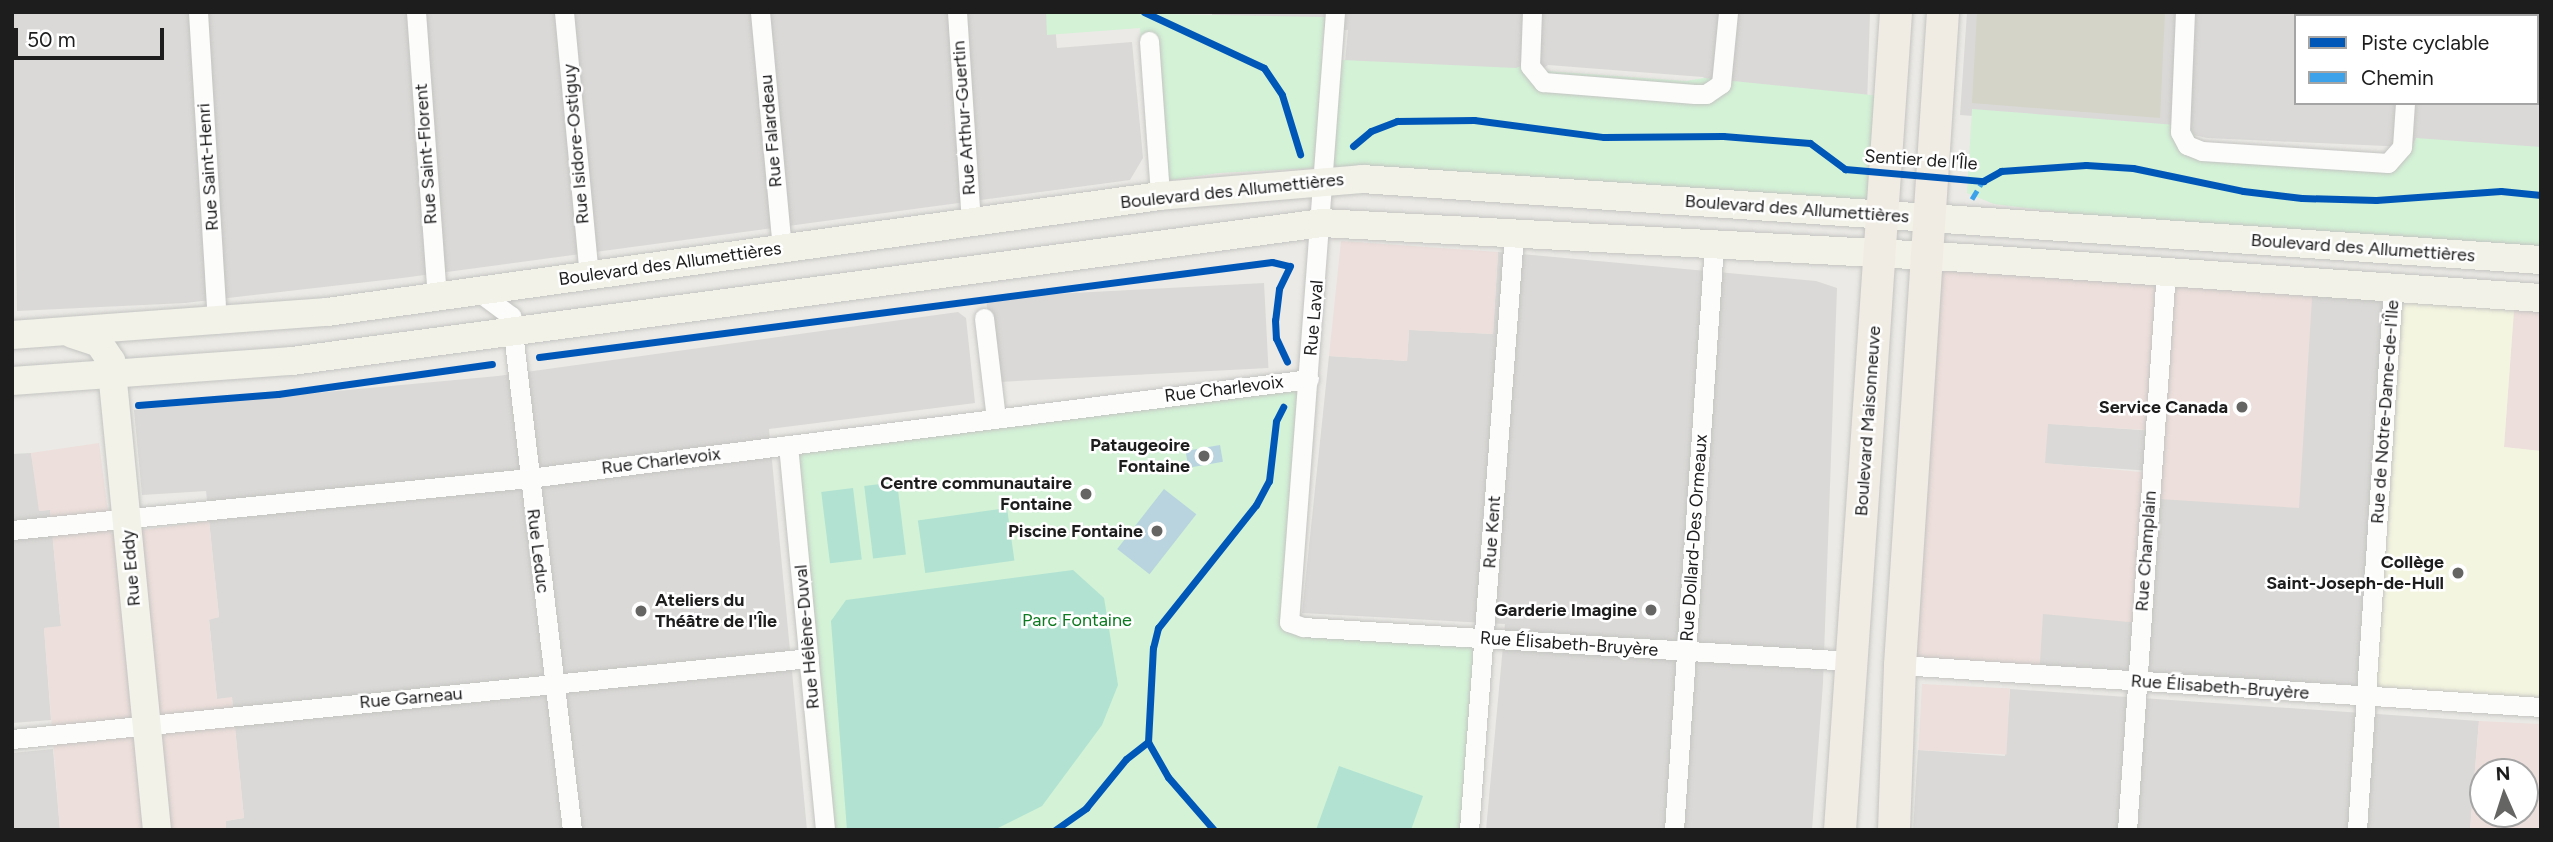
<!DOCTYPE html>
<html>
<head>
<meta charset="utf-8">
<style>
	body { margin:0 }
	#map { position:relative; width:2553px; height:842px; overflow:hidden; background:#ebeae6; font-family:Figtree,sans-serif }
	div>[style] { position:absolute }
	.residential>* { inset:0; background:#dad9d7; transform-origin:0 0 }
	.commercial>* { inset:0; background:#eddfdb; transform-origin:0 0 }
	.education>* { inset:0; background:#f4f5e0 }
	.construction>* { inset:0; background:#d4d4c8 }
	.park>* { inset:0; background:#d3f2d6 }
	.pitch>* { inset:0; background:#b1e2d2; transform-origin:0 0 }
	.water>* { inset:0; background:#b9d4de; transform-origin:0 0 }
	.roads { filter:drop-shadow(0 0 2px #c4c4c2) drop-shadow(0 0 2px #c4c4c2) }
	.street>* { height:19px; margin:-9.5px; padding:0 9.5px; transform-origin:9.5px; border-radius:9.5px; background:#fcfcfb }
	.secondary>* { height:28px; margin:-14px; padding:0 14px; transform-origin:14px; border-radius:14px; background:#f2f2e9 }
	.primary>* { height:32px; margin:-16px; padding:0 16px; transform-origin:16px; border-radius:16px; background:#f0ece3 }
	.quiet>* { height:5px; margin-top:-2.5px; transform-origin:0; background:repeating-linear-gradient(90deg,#3da2ea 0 10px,transparent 0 15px) }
	.cycleway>* { height:7px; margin:-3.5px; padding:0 3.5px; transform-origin:3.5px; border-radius:3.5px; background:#0057b8 }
	.dots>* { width:19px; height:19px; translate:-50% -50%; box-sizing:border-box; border:4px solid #fff; border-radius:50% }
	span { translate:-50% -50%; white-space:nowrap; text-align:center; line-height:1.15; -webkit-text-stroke:5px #fff; paint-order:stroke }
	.street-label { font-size:18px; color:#1d1d1d }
	.poi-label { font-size:18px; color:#1d1d1d; font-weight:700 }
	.right { translate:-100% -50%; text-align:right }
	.left { translate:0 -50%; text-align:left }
	.park-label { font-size:18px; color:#0d7920 }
	.frame { position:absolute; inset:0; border:14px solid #1d1d1d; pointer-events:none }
	.legend { position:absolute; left:2294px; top:14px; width:245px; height:91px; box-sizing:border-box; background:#fff; border:2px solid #a5a5a5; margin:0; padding:9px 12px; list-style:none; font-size:21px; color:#1d1d1d }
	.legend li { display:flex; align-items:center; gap:14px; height:35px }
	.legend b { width:35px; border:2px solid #a5a5a5 }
	.north { position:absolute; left:2469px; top:758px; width:70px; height:70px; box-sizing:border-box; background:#fff; border:2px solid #a5a5a5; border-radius:50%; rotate:357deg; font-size:19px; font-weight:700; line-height:28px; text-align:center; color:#1d1d1d }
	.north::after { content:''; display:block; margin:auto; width:24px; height:32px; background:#656563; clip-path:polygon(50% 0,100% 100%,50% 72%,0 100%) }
	.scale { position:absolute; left:14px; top:28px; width:150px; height:32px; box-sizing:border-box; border:4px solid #1d1d1d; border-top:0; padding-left:9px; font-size:21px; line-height:24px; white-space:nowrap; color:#1d1d1d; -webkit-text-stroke:5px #fff; paint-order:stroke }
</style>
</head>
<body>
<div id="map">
	<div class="residential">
		<i style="clip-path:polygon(12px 12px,1054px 12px,1057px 48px,1132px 42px,1143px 158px,1130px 180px,402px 278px,185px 303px,17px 311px)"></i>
		<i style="clip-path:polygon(1212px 12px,1870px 12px,1867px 106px,1727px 92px,1703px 77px,1548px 65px,1525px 81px,1344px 73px,1348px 30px,1242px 31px,1212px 20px)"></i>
		<i style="clip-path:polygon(1967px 12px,2398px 12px,2296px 16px,2296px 103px,2537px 103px,2537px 28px,2541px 28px,2541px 153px,2207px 138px,2180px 132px,1960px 115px)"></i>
		<i style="clip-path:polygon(1498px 252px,1816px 281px,1837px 288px,1823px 683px,1812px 830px,1486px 830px,1505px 624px,1302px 613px,1329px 356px,1407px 361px,1409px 330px,1334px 326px,1493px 334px)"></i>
		<i style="clip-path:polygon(2313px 282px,2393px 287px,2367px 696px,2030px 674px,2035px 611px,2150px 498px)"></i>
		<i style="left:1264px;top:283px;width:85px;height:278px;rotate:87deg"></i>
		<i style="clip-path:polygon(958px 312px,966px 318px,975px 403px,769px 429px,807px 830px,226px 830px,225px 821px,244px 818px,232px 698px,217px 699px,209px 619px,219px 617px,206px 491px,142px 495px,134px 410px,498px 376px)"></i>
		<i style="left:2039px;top:423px;width:116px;height:40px;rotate:4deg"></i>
		<i style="clip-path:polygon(31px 453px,40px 511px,50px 509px,61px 627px,44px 628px,51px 720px,12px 723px,12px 454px)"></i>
		<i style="clip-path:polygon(2010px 689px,2479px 721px,2470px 830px,1913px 830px,1918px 750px,2005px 756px)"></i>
		<i style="clip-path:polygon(53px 749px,60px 830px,12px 830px,12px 753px)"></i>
	</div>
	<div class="commercial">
		<i style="clip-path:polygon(1341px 241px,1498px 252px,1493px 334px,1409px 330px,1407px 361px,1329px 356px)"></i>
		<i style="clip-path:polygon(evenodd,1935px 259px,2313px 282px,2299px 508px,2159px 499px,2150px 624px,2043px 614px,2039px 677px,1908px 669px,1935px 259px,2048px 424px,2146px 430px,2151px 473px,2045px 463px,2048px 424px)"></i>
		<i style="clip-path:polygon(2515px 296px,2541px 297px,2541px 451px,2504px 447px)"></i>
		<i style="clip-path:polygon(99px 443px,111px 534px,209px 521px,219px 617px,209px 620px,217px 699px,232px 697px,244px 818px,226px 821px,226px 830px,60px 830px,44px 628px,61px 626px,50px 510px,39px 511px,31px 453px)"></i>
		<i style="left:1922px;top:684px;width:88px;height:66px;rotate:3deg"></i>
		<i style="clip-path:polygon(evenodd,2479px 721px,2541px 724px,2541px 830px,2470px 830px,2479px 721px,2525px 772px,2525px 814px,2483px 814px,2483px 772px,2525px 772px)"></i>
	</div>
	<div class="education">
		<i style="clip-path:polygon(2393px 287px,2515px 296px,2504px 447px,2541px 451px,2541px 706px,2367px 696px)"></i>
	</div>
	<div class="construction">
		<i style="clip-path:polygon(1977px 12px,2165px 12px,2160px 118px,1972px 103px)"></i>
	</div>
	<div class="park">
		<i style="clip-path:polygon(1046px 12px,1325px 17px,1321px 59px,1516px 68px,1525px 64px,1546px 71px,1686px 81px,1704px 78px,1881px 96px,1873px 204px,1317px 168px,1219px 173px,1151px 183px,1140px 28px,1047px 35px)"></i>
		<i style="clip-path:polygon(1972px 109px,2189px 126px,2199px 144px,2389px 159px,2410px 150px,2416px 138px,2541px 147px,2541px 249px,2208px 231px,1994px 204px,1967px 193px)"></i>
		<i style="clip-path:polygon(1309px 379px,1289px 622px,1483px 638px,1469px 830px,825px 830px,788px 445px)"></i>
	</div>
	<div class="pitch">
		<i style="left:897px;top:482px;width:73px;height:33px;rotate:83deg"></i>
		<i style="left:853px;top:488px;width:72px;height:32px;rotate:83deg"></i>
		<i style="left:1007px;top:508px;width:53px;height:90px;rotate:82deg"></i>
		<i style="clip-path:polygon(1073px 570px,1104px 598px,1118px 685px,1102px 725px,1042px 806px,994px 830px,847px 830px,831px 621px,846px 600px)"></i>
		<i style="clip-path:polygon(1339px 766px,1423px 796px,1411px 830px,1316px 830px)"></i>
	</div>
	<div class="water">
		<i style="left:1220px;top:445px;width:17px;height:35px;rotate:80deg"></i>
		<i style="left:1164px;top:489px;width:41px;height:76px;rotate:38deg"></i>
	</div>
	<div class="roads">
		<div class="street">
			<i style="left:198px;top:12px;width:312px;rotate:86.5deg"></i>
			<i style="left:416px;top:12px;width:285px;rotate:85.8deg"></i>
			<i style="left:564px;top:12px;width:264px;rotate:84.6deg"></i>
			<i style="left:760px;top:12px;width:238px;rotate:84.7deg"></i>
			<i style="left:957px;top:12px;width:211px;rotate:86.2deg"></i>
			<i style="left:1335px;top:12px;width:612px;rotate:94.31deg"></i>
			<i style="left:1289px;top:622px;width:15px;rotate:20deg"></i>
			<i style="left:1303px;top:627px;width:549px;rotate:3.55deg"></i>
			<i style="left:1532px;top:12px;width:54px;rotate:92.1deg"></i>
			<i style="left:1530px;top:66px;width:21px;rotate:51deg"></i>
			<i style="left:1543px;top:82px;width:152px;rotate:4.5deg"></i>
			<i style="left:1695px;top:94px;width:11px"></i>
			<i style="left:1706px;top:94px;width:18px;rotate:-34deg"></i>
			<i style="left:1721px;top:84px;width:72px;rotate:-84.4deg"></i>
			<i style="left:2185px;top:12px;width:120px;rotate:92.4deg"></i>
			<i style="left:2180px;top:132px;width:15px;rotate:62deg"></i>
			<i style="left:2187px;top:145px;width:16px;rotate:22deg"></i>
			<i style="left:2202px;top:151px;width:186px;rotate:3.7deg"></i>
			<i style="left:2388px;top:163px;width:21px;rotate:-49deg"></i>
			<i style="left:2402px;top:147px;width:44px;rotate:-86.1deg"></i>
			<i style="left:2412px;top:16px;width:4px;rotate:-90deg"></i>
			<i style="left:1149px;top:41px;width:155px;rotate:85.9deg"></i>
			<i style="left:476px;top:290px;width:44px;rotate:36.6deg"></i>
			<i style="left:511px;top:316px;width:518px;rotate:83.23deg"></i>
			<i style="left:984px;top:318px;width:101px;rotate:83.2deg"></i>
			<i style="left:788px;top:445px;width:387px;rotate:84.5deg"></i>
			<i style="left:12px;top:530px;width:520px;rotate:-5.74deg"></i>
			<i style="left:529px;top:478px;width:786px;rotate:-7.23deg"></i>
			<i style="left:1900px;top:665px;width:642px;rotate:3.75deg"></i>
			<i style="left:12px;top:739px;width:801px;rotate:-5.8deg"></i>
			<i style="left:1469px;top:830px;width:598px;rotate:-85.68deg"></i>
			<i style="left:1674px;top:830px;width:586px;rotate:-86.09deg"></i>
			<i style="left:2127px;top:830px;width:560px;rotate:-86.01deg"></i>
			<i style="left:2357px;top:830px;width:544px;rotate:-86.21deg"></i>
		</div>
		<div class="secondary">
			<i style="left:72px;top:334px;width:28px;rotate:18deg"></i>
			<i style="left:99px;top:343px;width:22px;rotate:56deg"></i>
			<i style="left:111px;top:361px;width:471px;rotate:84.4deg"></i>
			<i style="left:12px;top:335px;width:316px;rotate:-4.2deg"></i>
			<i style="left:327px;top:312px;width:841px;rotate:-7.93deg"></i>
			<i style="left:1160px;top:196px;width:203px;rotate:-4.8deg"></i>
			<i style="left:1362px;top:179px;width:1182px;rotate:3.93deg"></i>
			<i style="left:12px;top:381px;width:281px;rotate:-4.1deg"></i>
			<i style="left:292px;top:361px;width:1039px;rotate:-7.63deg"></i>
			<i style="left:1322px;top:223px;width:645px;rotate:3.11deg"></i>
			<i style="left:1966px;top:258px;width:576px;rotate:3.98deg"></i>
		</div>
		<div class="primary">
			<i style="left:1840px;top:830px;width:820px;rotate:-86.08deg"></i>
			<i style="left:1894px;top:830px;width:165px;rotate:-87.9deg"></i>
			<i style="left:1900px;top:665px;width:654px;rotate:-86.23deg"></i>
		</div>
	</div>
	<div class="quiet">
		<i style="left:1972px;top:199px;width:21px;rotate:-59deg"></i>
	</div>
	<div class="cycleway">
		<i style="left:1144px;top:12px;width:132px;rotate:25deg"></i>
		<i style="left:1264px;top:68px;width:32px;rotate:56deg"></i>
		<i style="left:1282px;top:95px;width:62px;rotate:73deg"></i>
		<i style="left:1353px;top:146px;width:23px;rotate:-40deg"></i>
		<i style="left:1371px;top:131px;width:28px;rotate:-21deg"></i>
		<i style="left:1397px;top:121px;width:77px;rotate:-0.7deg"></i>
		<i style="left:1474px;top:120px;width:131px;rotate:7.5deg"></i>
		<i style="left:1604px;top:137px;width:119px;rotate:-0.5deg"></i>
		<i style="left:1723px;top:136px;width:87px;rotate:4.6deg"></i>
		<i style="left:1810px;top:143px;width:44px;rotate:36.6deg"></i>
		<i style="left:1845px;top:169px;width:139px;rotate:5deg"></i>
		<i style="left:1983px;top:181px;width:21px;rotate:-29deg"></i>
		<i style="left:2001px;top:171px;width:85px;rotate:-4deg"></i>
		<i style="left:2086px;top:165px;width:47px;rotate:3.7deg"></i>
		<i style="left:2133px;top:168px;width:112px;rotate:11.8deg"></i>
		<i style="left:2243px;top:191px;width:59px;rotate:6.8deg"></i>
		<i style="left:2302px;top:198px;width:74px;rotate:1.5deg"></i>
		<i style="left:2376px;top:200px;width:125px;rotate:-4.1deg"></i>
		<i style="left:2501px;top:191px;width:40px;rotate:5.7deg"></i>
		<i style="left:539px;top:357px;width:739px;rotate:-7.38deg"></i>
		<i style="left:1272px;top:262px;width:18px;rotate:13deg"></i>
		<i style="left:1290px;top:266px;width:25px;rotate:116deg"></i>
		<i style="left:1279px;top:289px;width:31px;rotate:97deg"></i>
		<i style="left:1275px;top:320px;width:18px;rotate:87deg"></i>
		<i style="left:1276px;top:338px;width:26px;rotate:65deg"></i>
		<i style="left:138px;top:405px;width:140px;rotate:-4.5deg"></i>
		<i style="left:278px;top:394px;width:216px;rotate:-8deg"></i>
		<i style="left:1055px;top:830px;width:38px;rotate:-35deg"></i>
		<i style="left:1086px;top:808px;width:63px;rotate:-50.8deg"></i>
		<i style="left:1126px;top:759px;width:28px;rotate:-38deg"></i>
		<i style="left:1214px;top:830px;width:70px;rotate:-131deg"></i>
		<i style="left:1168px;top:777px;width:40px;rotate:-119.7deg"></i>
		<i style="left:1148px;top:742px;width:94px;rotate:-87deg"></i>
		<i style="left:1153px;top:648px;width:21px;rotate:-76deg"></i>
		<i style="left:1158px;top:628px;width:157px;rotate:-51.5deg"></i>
		<i style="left:1256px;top:505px;width:27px;rotate:-62deg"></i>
		<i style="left:1269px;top:481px;width:60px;rotate:-83.3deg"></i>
		<i style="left:1276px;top:421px;width:16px;rotate:-63deg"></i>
	</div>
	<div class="dots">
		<i style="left:2242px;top:407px;background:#656563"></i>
		<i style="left:1204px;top:456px;background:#656563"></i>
		<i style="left:1086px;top:494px;background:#656563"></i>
		<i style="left:1157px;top:531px;background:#656563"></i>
		<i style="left:2458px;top:573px;background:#656563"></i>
		<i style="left:1651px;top:610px;background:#656563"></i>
		<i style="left:641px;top:611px;background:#656563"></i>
	</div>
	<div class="street-label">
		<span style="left:964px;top:118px;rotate:-94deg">Rue Arthur-Guertin</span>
		<span style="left:771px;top:131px;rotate:-95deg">Rue Falardeau</span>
		<span style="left:576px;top:144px;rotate:-95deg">Rue Isidore-Ostiguy</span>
		<span style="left:426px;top:154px;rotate:-94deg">Rue Saint-Florent</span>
		<span style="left:1921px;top:160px;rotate:4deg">Sentier de l'Île</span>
		<span style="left:208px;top:167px;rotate:-94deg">Rue Saint-Henri</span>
		<span style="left:1232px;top:191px;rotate:-6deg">Boulevard des Allumettières</span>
		<span style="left:1797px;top:209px;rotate:4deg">Boulevard des Allumettières</span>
		<span style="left:2363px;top:248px;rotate:4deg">Boulevard des Allumettières</span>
		<span style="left:670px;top:264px;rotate:-8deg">Boulevard des Allumettières</span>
		<span style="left:1314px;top:318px;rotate:-85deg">Rue Laval</span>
		<span style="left:1224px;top:389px;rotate:-7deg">Rue Charlevoix</span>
		<span style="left:2385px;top:412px;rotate:-86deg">Rue de Notre-Dame-de-I'Île</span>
		<span style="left:1868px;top:421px;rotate:-86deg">Boulevard Maisonneuve</span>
		<span style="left:661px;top:461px;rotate:-7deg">Rue Charlevoix</span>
		<span style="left:1492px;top:532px;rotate:-86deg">Rue Kent</span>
		<span style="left:1694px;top:538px;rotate:-86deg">Rue Dollard-Des Ormeaux</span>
		<span style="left:538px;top:551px;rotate:83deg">Rue Leduc</span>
		<span style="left:2146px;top:551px;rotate:-86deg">Rue Champlain</span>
		<span style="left:131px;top:568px;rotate:-95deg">Rue Eddy</span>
		<span style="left:807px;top:637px;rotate:-95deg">Rue Hélène-Duval</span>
		<span style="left:1569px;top:644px;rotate:4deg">Rue Élisabeth-Bruyère</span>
		<span style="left:2220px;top:687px;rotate:4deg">Rue Élisabeth-Bruyère</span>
		<span style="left:411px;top:698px;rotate:-5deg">Rue Garneau</span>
	</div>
	<div class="poi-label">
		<span class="right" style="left:2228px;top:407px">Service Canada</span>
		<span class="right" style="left:1190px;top:456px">Pataugeoire<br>Fontaine</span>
		<span class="right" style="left:1072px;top:494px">Centre communautaire<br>Fontaine</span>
		<span class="right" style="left:1143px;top:531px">Piscine Fontaine</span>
		<span class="right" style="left:2444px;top:573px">Collège<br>Saint-Joseph-de-Hull</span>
		<span class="left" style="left:655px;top:611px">Ateliers du<br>Théâtre de l'Île</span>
		<span class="right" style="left:1637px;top:610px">Garderie Imagine</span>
	</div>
	<div class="park-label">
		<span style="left:1077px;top:620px">Parc Fontaine</span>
	</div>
	<div class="frame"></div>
	<ul class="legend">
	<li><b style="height:9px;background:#0057b8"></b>Piste cyclable</li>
	<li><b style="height:9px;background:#3da2ea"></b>Chemin</li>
	</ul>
	<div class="north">N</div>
	<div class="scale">50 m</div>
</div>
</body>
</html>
